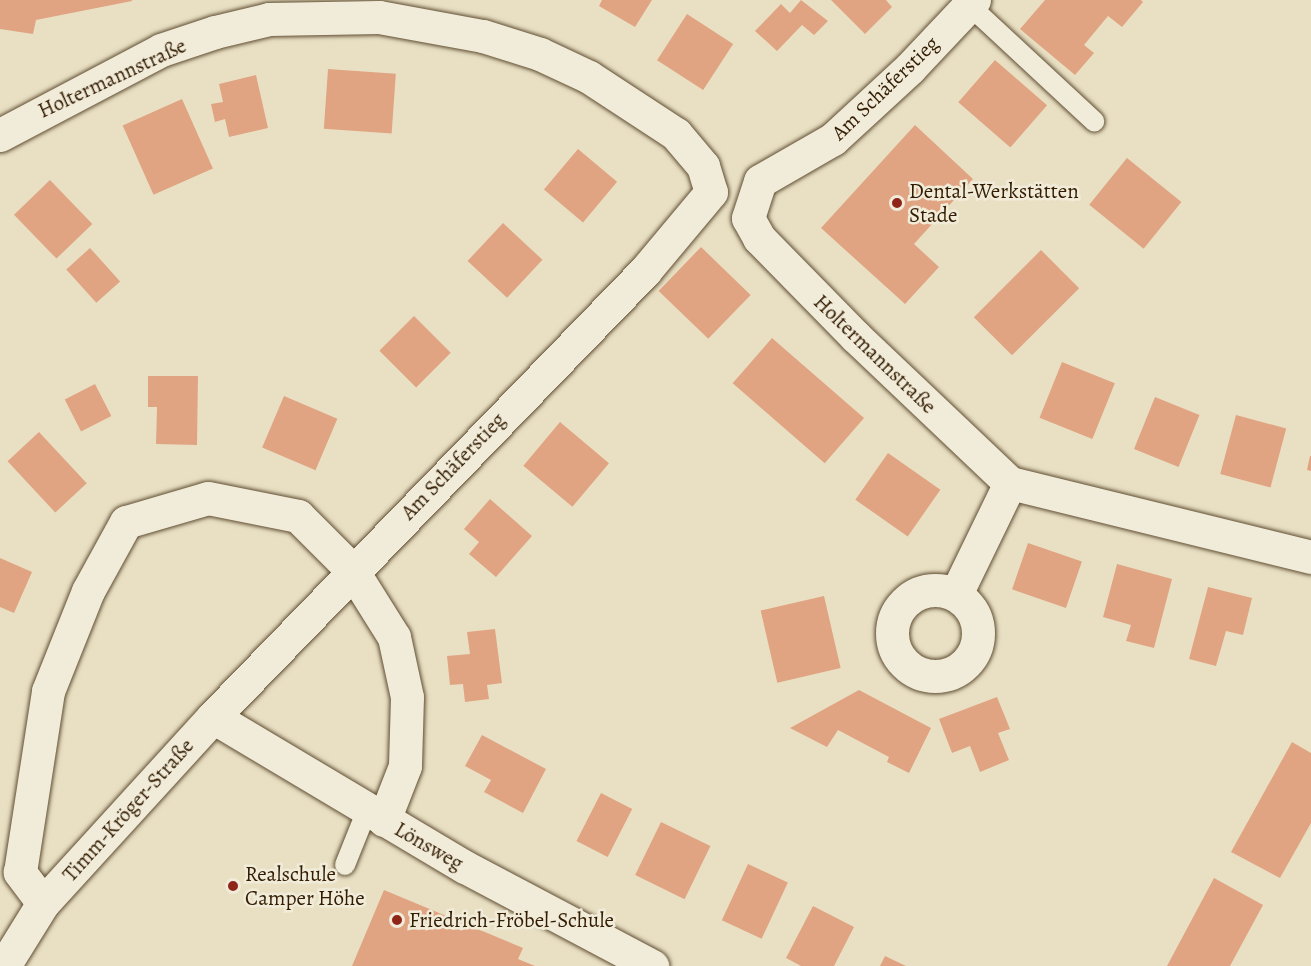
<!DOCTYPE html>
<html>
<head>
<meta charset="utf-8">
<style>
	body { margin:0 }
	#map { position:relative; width:1311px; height:966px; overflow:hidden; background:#e9e0c4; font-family:Alegreya,serif }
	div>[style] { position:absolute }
	.building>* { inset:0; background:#e0a482; transform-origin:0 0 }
	.roads { filter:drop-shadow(0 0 2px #604e32) drop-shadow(0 0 2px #604e32) }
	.lane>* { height:20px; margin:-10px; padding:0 10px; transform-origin:10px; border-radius:10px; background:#f1ebd9 }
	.street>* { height:33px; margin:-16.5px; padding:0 16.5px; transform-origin:16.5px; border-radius:16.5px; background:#f1ebd9 }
	.street>.ring { margin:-16.5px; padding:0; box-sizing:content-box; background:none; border:33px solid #f1ebd9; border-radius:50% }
	.dots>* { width:16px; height:16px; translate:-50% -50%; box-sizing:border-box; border:3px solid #f1ebd9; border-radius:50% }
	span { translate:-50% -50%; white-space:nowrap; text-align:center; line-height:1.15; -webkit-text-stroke:5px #f1ebd9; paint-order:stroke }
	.street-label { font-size:21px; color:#331d02 }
	.poi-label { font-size:21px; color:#331d02 }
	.left { translate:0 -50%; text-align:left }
</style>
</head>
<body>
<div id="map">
	<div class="building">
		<i style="clip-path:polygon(0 0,132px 0,132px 1px,36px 20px,33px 34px,0 29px)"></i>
		<i style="clip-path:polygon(602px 0,652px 0,635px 27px,599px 6px)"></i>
		<i style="clip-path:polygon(801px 0,828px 21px,814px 35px,802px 25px,777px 51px,755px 31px,781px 4px,790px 13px)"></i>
		<i style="clip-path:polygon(831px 0,886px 0,892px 7px,865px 34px)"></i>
		<i style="clip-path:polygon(1045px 0,1141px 0,1143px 2px,1122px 27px,1108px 16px,1084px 45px,1094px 53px,1075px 75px,1020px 29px)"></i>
		<i style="left:687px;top:14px;width:55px;height:55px;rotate:33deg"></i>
		<i style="left:995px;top:60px;width:69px;height:56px;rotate:41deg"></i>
		<i style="left:328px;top:69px;width:68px;height:60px;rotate:4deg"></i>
		<i style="clip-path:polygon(256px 75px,268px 128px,229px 137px,225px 119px,215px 122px,211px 104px,223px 102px,219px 84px)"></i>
		<i style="left:182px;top:99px;width:76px;height:65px;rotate:66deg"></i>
		<i style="clip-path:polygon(915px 125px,973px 179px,914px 244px,939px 267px,905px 304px,821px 228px)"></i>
		<i style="left:578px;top:149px;width:51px;height:53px;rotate:40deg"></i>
		<i style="left:1127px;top:158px;width:70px;height:60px;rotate:39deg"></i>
		<i style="left:50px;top:180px;width:61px;height:50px;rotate:46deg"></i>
		<i style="left:503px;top:223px;width:54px;height:52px;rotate:43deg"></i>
		<i style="left:701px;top:247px;width:69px;height:61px;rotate:44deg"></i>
		<i style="left:90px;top:248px;width:45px;height:32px;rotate:48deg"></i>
		<i style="left:1041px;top:250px;width:54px;height:95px;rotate:45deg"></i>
		<i style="left:414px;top:316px;width:52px;height:49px;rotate:45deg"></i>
		<i style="left:772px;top:338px;width:122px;height:60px;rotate:41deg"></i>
		<i style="left:1062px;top:362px;width:57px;height:60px;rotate:22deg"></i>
		<i style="clip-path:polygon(148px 376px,198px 376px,197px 445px,156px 444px,157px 407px,148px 407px)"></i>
		<i style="left:95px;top:384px;width:36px;height:34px;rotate:63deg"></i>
		<i style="left:284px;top:396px;width:58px;height:56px;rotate:23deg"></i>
		<i style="left:1155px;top:397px;width:48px;height:56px;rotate:22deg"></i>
		<i style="left:1236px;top:415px;width:52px;height:61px;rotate:15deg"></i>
		<i style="left:560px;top:422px;width:64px;height:57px;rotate:40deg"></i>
		<i style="left:39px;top:432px;width:70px;height:43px;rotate:47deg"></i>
		<i style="left:888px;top:453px;width:64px;height:57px;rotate:35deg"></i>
		<i style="clip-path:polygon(1310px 456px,1311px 456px,1311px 471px,1307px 470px)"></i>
		<i style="clip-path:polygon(490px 499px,532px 536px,496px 577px,469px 554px,479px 542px,464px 529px)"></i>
		<i style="left:1028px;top:543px;width:57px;height:49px;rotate:19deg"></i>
		<i style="clip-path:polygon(0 558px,32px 572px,14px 613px,0 607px)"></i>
		<i style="clip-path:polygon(1117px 564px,1172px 579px,1154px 648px,1126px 641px,1131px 625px,1103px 617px)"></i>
		<i style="clip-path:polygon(1208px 587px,1252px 598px,1243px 635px,1226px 631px,1216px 666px,1189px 659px)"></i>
		<i style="left:824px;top:596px;width:74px;height:65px;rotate:77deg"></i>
		<i style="clip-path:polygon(495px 629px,502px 683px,487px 685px,489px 699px,465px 702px,463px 684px,450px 685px,447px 656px,470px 654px,467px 632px)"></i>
		<i style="clip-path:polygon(859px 690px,931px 728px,909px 773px,887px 762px,889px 757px,838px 730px,827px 747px,790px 728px)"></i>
		<i style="clip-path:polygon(997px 697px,1010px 729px,998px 733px,1009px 760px,980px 772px,970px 746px,952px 753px,939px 719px)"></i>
		<i style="clip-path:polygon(482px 735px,546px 769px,523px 813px,484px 792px,491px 780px,465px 766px)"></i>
		<i style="clip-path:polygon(1292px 742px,1311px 753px,1311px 823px,1280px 878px,1231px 852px)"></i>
		<i style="left:601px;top:793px;width:35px;height:54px;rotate:27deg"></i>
		<i style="left:661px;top:822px;width:55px;height:59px;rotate:26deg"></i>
		<i style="left:748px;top:864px;width:44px;height:62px;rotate:25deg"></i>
		<i style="clip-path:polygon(1214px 878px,1263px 905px,1230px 966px,1167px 966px)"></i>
		<i style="clip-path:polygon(384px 890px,523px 948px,518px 959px,535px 966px,352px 966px)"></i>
		<i style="clip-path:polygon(813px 906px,854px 927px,834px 966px,801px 966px,786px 958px)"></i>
		<i style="clip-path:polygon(885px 956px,906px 966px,880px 966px)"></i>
	</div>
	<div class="roads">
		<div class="lane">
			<i style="left:969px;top:5px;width:171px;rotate:42.9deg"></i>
			<i style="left:345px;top:865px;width:59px;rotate:-68.2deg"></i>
		</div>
		<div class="street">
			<i style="left:974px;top:0;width:93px;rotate:133.3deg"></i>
			<i style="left:910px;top:68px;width:105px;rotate:137.3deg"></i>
			<i style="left:833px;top:139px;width:84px;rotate:150.1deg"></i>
			<i style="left:760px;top:181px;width:39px;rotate:108deg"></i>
			<i style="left:748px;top:218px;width:23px;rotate:61deg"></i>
			<i style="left:759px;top:238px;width:139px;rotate:45.6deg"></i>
			<i style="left:856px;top:337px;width:212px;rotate:43.5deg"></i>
			<i style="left:1010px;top:483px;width:310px;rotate:13.8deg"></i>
			<i style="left:0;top:135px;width:182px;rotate:-27.8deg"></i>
			<i style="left:161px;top:50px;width:57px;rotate:-18.4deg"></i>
			<i style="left:215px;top:32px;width:56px;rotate:-13.5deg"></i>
			<i style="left:269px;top:19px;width:110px;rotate:-1deg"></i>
			<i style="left:379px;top:17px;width:106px;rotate:10.4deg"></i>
			<i style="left:483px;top:36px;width:60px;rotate:17.5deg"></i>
			<i style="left:540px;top:54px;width:54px;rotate:25.1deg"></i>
			<i style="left:589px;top:77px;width:104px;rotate:33.2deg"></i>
			<i style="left:676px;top:134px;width:42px;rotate:49.8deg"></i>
			<i style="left:703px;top:166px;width:27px;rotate:73deg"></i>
			<i style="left:711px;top:192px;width:103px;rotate:129.9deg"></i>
			<i style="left:645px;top:271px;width:621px;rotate:134.09deg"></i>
			<i style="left:213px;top:717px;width:252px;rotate:132.4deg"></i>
			<i style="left:43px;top:903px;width:74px;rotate:121.8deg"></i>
			<i class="ring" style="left:892px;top:590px;width:53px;height:53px"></i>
			<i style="left:956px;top:594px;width:123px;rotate:-64.1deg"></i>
			<i style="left:213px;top:717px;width:293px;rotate:30.8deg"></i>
			<i style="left:465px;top:867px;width:212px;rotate:27.9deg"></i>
			<i style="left:43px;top:903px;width:39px;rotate:-127deg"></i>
			<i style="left:20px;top:872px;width:183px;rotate:-81.2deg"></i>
			<i style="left:48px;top:691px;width:108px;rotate:-68.2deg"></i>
			<i style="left:88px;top:591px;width:79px;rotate:-61.2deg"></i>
			<i style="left:126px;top:522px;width:85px;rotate:-16.3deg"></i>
			<i style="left:208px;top:498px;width:92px;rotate:11.3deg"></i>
			<i style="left:298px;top:516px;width:76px;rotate:45deg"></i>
			<i style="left:352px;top:570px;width:79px;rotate:57.9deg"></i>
			<i style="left:394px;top:637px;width:61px;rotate:77.8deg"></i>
			<i style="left:407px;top:697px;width:69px;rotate:91.7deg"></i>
			<i style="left:405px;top:766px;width:58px;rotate:111.3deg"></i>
		</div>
	</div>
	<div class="dots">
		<i style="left:897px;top:203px;background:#8f2418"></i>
		<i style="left:233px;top:886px;background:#8f2418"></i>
		<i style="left:397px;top:920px;background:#8f2418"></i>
	</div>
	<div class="street-label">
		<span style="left:112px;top:78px;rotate:-25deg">Holtermannstraße</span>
		<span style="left:885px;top:88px;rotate:-44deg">Am Schäferstieg</span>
		<span style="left:875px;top:354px;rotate:44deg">Holtermannstraße</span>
		<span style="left:453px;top:466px;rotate:-46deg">Am Schäferstieg</span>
		<span style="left:128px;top:810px;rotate:-48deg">Timm-Kröger-Straße</span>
		<span style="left:429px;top:846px;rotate:30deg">Lönsweg</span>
	</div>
	<div class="poi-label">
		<span class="left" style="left:909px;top:203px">Dental-Werkstätten<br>Stade</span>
		<span class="left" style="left:245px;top:886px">Realschule<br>Camper Höhe</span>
		<span class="left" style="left:409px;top:920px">Friedrich-Fröbel-Schule</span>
	</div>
</div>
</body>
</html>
